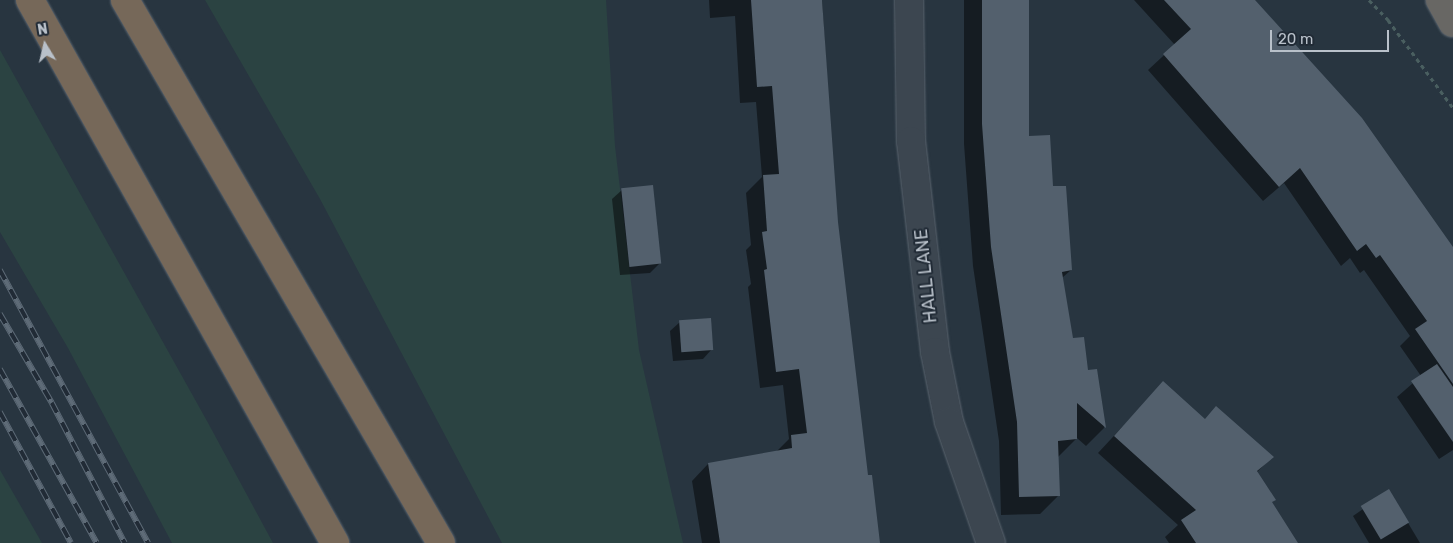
<!DOCTYPE html>
<html>
<head>
<meta charset="utf-8">
<style>
	body { margin:0 }
	#map { position:relative; width:1453px; height:543px; overflow:hidden; background:#283540; font-family:Rubik,sans-serif }
	div>[style] { position:absolute }
	.green>* { inset:0; background:#2b4342 }
	.shadow>* { inset:0; background:#0007 }
	.building>* { inset:0; background:#53606d; transform-origin:0 0 }
	.path>* { height:3px; margin-top:-1.5px; transform-origin:0; background:repeating-linear-gradient(90deg,#4a5f60 0 4px,transparent 0 8px) }
	.roads { filter:drop-shadow(0 0 1px #5a646e) drop-shadow(0 0 1px #5a646e) }
	.minor>* { height:28px; margin:-14px; padding:0 14px; transform-origin:14px; border-radius:14px; background:#3c4650 }
	.trunk>* { height:28px; margin:-14px; padding:0 14px; transform-origin:14px; border-radius:14px; background:#686764 }
	.motorway>* { height:28px; margin:-14px; padding:0 14px; transform-origin:14px; border-radius:14px; background:#766859 }
	.rail>* { height:5.5px; margin-top:-2.75px; transform-origin:0; background:repeating-linear-gradient(90deg,#212b36 0 11px,#5e6b77 0 22px); box-sizing:border-box; border-block:1px solid #5e6b77 }
	span { translate:-50% -50%; white-space:nowrap; text-align:center; line-height:1.15; -webkit-text-stroke:4px #212b36; paint-order:stroke }
	.street-label { font-size:18px; color:#b9c1ca }
	.north { position:absolute; left:20px; top:20px; width:50px; height:50px; -webkit-text-stroke:4px #212b36; paint-order:stroke; rotate:351deg; font-size:14px; font-weight:700; line-height:20px; text-align:center; color:#b9c1ca }
	.north::after { content:''; display:block; margin:auto; width:18px; height:22px; background:#b9c1ca; clip-path:polygon(50% 0,100% 100%,50% 72%,0 100%) }
	.scale { position:absolute; left:1270px; top:30px; width:119px; height:22px; box-sizing:border-box; border:2px solid #b9c1ca; border-top:0; padding-left:6px; font-size:15px; line-height:18px; white-space:nowrap; color:#b9c1ca; -webkit-text-stroke:4px #212b36; paint-order:stroke }
</style>
</head>
<body>
<div id="map">
	<div class="green">
		<i style="clip-path:polygon(205px 0,606px 0,615px 146px,639px 350px,683px 543px,502px 543px,320px 199px)"></i>
		<i style="clip-path:polygon(0 50px,207px 421px,273px 543px,172px 543px,68px 348px,0 232px)"></i>
		<i style="clip-path:polygon(0 470px,42px 543px,0 543px)"></i>
	</div>
	<div class="shadow">
		<i style="clip-path:polygon(709px 0,822px 0,836px 222px,867px 476px,879px 543px,702px 543px,692px 481px,708px 464px,776px 452px,789px 439px,783px 385px,760px 388px,748px 287px,751px 284px,746px 250px,751px 245px,746px 193px,762px 177px,756px 102px,740px 103px,735px 16px,710px 18px)"></i>
		<i style="clip-path:polygon(964px 0,1027px 0,1028px 138px,1052px 188px,1071px 270px,1062px 278px,1072px 340px,1087px 372px,1096px 370px,1104px 428px,1086px 446px,1077px 438px,1058px 457px,1058px 496px,1040px 514px,1001px 515px,999px 441px,973px 266px,964px 144px)"></i>
		<i style="clip-path:polygon(1134px 0,1254px 0,1453px 251px,1453px 450px,1439px 459px,1397px 397px,1421px 376px,1400px 346px,1410px 336px,1364px 270px,1360px 273px,1350px 258px,1341px 266px,1284px 183px,1263px 201px,1148px 70px,1175px 45px)"></i>
		<i style="clip-path:polygon(622px 190px,660px 263px,650px 273px,620px 275px,612px 199px)"></i>
		<i style="clip-path:polygon(680px 322px,712px 349px,703px 359px,673px 361px,670px 331px)"></i>
		<i style="clip-path:polygon(1163px 383px,1204px 420px,1272px 457px,1256px 473px,1271px 503px,1297px 543px,1169px 543px,1165px 537px,1178px 525px,1098px 453px)"></i>
		<i style="clip-path:polygon(1389px 491px,1420px 543px,1369px 543px,1353px 516px)"></i>
	</div>
	<div class="building">
		<i style="clip-path:polygon(751px 0,822px 0,838px 222px,868px 475px,872px 475px,880px 543px,720px 543px,708px 463px,792px 448px,791px 435px,807px 433px,799px 369px,776px 372px,764px 270px,767px 269px,762px 232px,767px 231px,763px 175px,779px 174px,772px 86px,757px 87px)"></i>
		<i style="clip-path:polygon(982px 0,1029px 0,1029px 136px,1050px 135px,1053px 186px,1066px 186px,1072px 270px,1062px 272px,1073px 338px,1084px 337px,1088px 370px,1097px 369px,1106px 428px,1077px 403px,1077px 439px,1058px 441px,1060px 496px,1019px 497px,1017px 422px,991px 247px,982px 124px)"></i>
		<i style="clip-path:polygon(1164px 0,1255px 0,1362px 118px,1453px 247px,1453px 384px,1415px 329px,1427px 321px,1380px 255px,1376px 258px,1366px 244px,1357px 251px,1300px 168px,1279px 187px,1163px 54px,1191px 29px)"></i>
		<i style="left:653px;top:185px;width:79px;height:32px;rotate:84deg"></i>
		<i style="left:711px;top:318px;width:32px;height:32px;rotate:86deg"></i>
		<i style="clip-path:polygon(1437px 364px,1453px 387px,1453px 442px,1411px 381px)"></i>
		<i style="clip-path:polygon(1163px 381px,1205px 419px,1216px 406px,1274px 457px,1257px 471px,1276px 500px,1272px 502px,1298px 543px,1196px 543px,1181px 520px,1196px 510px,1114px 436px)"></i>
		<i style="left:1389px;top:489px;width:39px;height:33px;rotate:59deg"></i>
	</div>
	<div class="path">
		<i style="left:1369px;top:0;width:28px;rotate:46deg"></i>
		<i style="left:1388px;top:20px;width:109px;rotate:53.5deg"></i>
	</div>
	<div class="roads">
		<div class="minor">
			<i style="left:909px;top:0;width:141px;rotate:89.2deg"></i>
			<i style="left:911px;top:141px;width:212px;rotate:83.5deg"></i>
			<i style="left:935px;top:352px;width:71px;rotate:78.7deg"></i>
			<i style="left:949px;top:422px;width:128px;rotate:70.9deg"></i>
		</div>
		<div class="trunk">
			<i style="left:1440px;top:0;width:26px;rotate:61deg"></i>
		</div>
		<div class="motorway">
			<i style="left:30px;top:0;width:623px;rotate:60.68deg"></i>
			<i style="left:125px;top:0;width:628px;rotate:59.8deg"></i>
		</div>
	</div>
	<div class="rail">
		<i style="left:0;top:270px;width:311px;rotate:61.5deg"></i>
		<i style="left:0;top:314px;width:103px;rotate:59.7deg"></i>
		<i style="left:52px;top:403px;width:158px;rotate:62.5deg"></i>
		<i style="left:0;top:369px;width:199px;rotate:60.9deg"></i>
		<i style="left:0;top:412px;width:149px;rotate:61.5deg"></i>
	</div>
	<div class="street-label">
		<span style="left:926px;top:276px;rotate:-96deg">HALL LANE</span>
	</div>
	<div class="north">N</div>
	<div class="scale">20 m</div>
</div>
</body>
</html>
